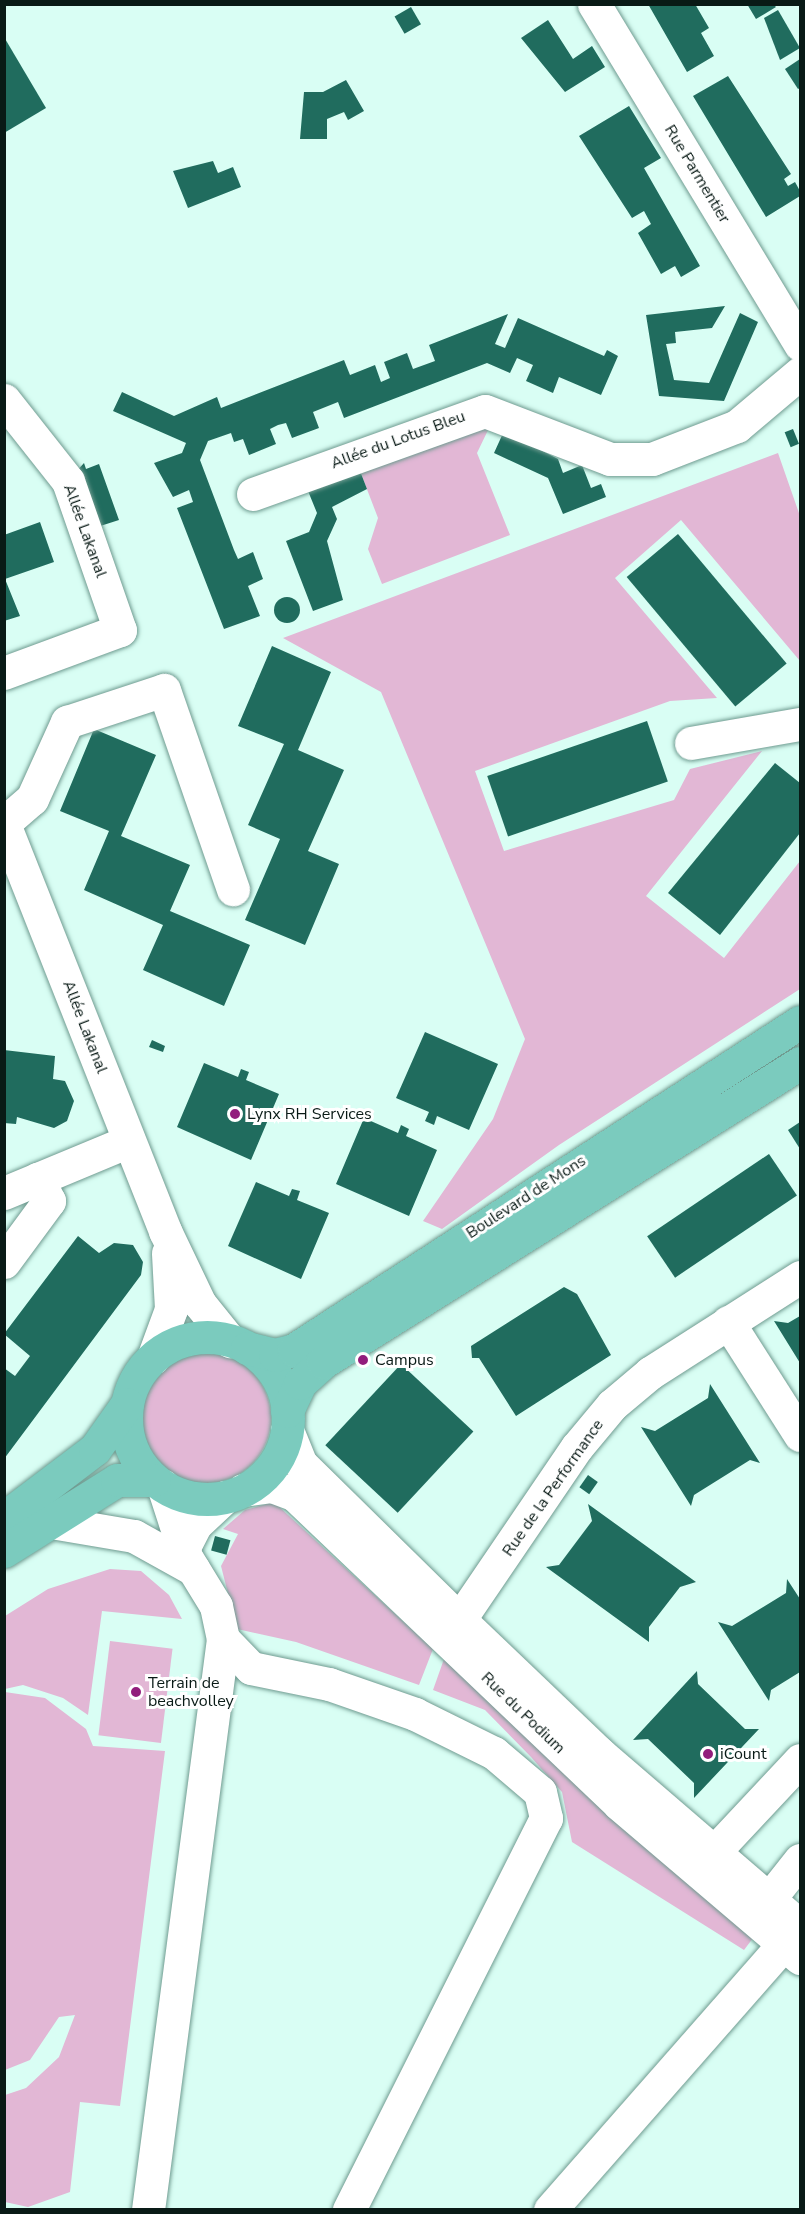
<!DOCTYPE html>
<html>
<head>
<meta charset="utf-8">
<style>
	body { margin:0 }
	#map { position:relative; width:805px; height:2214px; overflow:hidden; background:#d9fef4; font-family:"Nunito Sans",sans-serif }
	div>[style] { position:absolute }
	.green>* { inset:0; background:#e2b7d5; transform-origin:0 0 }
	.round { border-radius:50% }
	.building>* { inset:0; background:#206c5e; transform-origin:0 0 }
	.roads { filter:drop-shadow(0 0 2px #6f9b90) drop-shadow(0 0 2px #6f9b90) }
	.minor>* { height:33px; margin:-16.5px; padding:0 16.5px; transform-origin:16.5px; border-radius:16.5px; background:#fff }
	.major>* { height:33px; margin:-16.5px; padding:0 16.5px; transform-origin:16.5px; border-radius:16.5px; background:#7bcbbe }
	.major>.ring { margin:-16.5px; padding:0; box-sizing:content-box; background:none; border:33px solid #7bcbbe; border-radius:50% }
	.dots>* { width:16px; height:16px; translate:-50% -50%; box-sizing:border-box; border:3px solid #fff; border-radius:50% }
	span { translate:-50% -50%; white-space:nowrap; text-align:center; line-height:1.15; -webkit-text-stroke:6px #fff; paint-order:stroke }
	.street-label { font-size:16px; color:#091a16 }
	.poi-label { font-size:16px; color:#091a16 }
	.left { translate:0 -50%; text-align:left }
	.frame { position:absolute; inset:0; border:6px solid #091a16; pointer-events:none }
</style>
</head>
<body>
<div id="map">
	<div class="green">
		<i style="clip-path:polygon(490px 426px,477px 453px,510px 535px,382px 584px,368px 549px,378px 518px,360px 471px)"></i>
		<i style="clip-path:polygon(778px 453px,800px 516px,800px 661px,681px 520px,615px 578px,717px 698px,670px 701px,475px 771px,504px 851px,674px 800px,690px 769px,762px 751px,646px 896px,724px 958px,800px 861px,800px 989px,559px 1145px,442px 1229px,423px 1221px,493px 1119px,525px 1039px,381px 692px,283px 638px)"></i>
		<i class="round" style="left:141px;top:1353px;width:130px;height:130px"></i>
		<i style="clip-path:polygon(274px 1502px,433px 1649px,419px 1685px,296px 1642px,237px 1629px,221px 1566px,238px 1534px,223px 1529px,245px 1510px)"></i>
		<i style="clip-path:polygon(110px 1569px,141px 1571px,169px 1595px,182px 1619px,102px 1611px,88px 1715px,63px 1698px,23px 1685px,5px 1689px,5px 1616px,48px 1589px)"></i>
		<i style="left:110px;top:1641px;width:63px;height:95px;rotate:7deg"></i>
		<i style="clip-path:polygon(444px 1659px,597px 1805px,753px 1938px,744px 1950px,572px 1842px,562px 1792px,531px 1757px,485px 1710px,433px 1690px)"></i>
		<i style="clip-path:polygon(5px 1692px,45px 1698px,86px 1729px,93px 1746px,165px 1751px,120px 2106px,80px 2102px,70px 2192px,28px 2207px,5px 2202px,5px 2095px,26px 2088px,59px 2057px,75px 2015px,59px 2017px,30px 2060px,5px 2070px)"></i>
	</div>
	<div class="building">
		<i style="clip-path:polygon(648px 4px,695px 4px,709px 28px,701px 33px,714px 56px,687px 72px)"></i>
		<i style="clip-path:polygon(747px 4px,773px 4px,776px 7px,756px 19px)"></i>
		<i style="left:411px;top:7px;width:20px;height:19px;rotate:60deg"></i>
		<i style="clip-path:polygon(778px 10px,800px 48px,780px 60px,764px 18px)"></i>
		<i style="clip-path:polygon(548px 20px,573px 59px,592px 46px,605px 67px,565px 92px,521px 38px)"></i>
		<i style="clip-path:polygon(4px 37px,46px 108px,4px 133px)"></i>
		<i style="clip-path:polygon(800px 59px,800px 88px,798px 89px,785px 69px)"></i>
		<i style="clip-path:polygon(728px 76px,791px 174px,784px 179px,788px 186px,795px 182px,800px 191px,800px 196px,766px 217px,693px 96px)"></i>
		<i style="clip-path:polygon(346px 80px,364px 111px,348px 120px,344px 112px,327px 119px,327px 139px,300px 139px,304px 92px,323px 92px)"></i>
		<i style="clip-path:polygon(629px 106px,661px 158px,644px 168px,700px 266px,681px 277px,675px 266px,661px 274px,638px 233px,651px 224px,644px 211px,632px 218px,579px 136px)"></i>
		<i style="clip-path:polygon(213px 161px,218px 173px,233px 167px,241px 187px,188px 208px,173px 171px)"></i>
		<i style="clip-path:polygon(725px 306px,712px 328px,675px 332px,676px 343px,666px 344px,674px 380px,709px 383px,740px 313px,758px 322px,724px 401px,659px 396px,646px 315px)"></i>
		<i style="clip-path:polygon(508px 314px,495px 344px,505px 348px,518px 318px,604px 356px,607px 350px,618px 356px,601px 395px,559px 377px,553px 393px,526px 381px,533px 365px,517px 358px,510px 373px,487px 363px,344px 418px,338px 402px,313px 412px,319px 428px,292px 438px,286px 423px,278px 425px,270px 429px,276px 444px,249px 455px,243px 439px,234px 442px,231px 433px,208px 441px,200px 460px,234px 550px,238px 559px,253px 552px,263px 579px,248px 586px,260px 616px,224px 629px,177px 508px,193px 502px,189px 490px,173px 497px,154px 463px,182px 453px,186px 443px,113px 411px,122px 392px,174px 416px,217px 397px,221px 408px,344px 360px,350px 375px,375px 365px,381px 382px,390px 378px,384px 362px,407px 353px,413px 369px,435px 361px,429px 345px)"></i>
		<i style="left:793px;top:429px;width:16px;height:9px;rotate:68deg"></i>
		<i style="clip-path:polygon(504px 431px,558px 459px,563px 473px,582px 465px,591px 488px,601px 484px,606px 497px,563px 514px,548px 478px,494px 453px)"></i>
		<i style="clip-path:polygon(84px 463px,86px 469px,99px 464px,119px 520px,94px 528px,75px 473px)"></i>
		<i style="clip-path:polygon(360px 471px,367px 489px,332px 507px,337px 519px,327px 541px,343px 600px,313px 611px,286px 541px,309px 532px,317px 513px,308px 491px)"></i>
		<i style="clip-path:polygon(40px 522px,54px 562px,5px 579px,20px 616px,4px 621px,4px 535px)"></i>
		<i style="left:678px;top:534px;width:169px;height:67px;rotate:50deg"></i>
		<i class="round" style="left:274px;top:597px;width:26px;height:26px"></i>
		<i style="clip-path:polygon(272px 646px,331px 672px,298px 750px,344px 770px,308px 851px,339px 864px,305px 945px,245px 920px,280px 839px,248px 825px,284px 744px,238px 726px)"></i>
		<i style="left:647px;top:721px;width:64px;height:169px;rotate:71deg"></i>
		<i style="clip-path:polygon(94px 729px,156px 755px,121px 836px,190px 865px,170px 911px,250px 945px,224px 1006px,143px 970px,163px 925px,84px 890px,109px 831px,60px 811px)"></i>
		<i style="clip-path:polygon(775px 763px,800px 783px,800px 833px,720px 935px,668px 893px)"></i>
		<i style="clip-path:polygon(425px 1032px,498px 1064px,469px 1130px,437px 1116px,434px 1125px,425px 1121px,429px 1112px,396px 1098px)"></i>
		<i style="clip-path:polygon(152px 1040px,165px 1046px,163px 1052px,149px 1047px)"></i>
		<i style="clip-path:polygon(4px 1050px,55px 1056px,53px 1079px,65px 1081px,74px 1101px,67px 1121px,54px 1128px,17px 1117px,16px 1124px,4px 1123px)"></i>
		<i style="clip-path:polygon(204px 1063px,238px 1077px,241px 1069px,249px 1072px,246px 1080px,279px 1094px,251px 1160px,177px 1127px)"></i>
		<i style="clip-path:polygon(364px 1118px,398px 1133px,401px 1125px,409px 1129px,406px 1136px,437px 1150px,409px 1216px,336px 1184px)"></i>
		<i style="clip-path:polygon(800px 1122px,800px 1149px,788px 1130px)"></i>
		<i style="left:769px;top:1154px;width:50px;height:147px;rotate:56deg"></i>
		<i style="clip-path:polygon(256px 1182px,289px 1196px,292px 1189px,300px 1191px,297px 1200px,329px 1213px,301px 1279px,228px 1246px)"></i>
		<i style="clip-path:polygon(78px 1236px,99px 1253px,114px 1243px,133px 1245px,143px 1262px,141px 1275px,4px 1459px,4px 1368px,15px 1376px,30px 1356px,4px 1334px)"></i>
		<i style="clip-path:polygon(564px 1287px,577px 1294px,611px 1355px,516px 1416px,479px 1358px,472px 1358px,471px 1346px)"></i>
		<i style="clip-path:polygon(800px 1316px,800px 1363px,774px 1321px,788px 1323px)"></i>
		<i style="left:401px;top:1364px;width:99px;height:111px;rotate:43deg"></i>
		<i style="clip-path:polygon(710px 1384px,760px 1463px,750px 1460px,694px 1495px,691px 1506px,641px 1427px,655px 1431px,708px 1398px)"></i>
		<i style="left:588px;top:1475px;width:12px;height:15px;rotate:35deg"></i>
		<i style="clip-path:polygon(588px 1504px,696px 1582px,680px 1587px,649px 1627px,649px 1642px,546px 1567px,559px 1565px,592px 1521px)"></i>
		<i style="left:215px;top:1536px;width:16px;height:15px;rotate:15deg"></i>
		<i style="clip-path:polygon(787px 1579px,800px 1599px,800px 1672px,771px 1690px,769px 1701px,718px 1622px,732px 1626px,786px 1593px)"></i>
		<i style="clip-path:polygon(697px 1671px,698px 1684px,745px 1729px,759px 1729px,694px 1798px,694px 1783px,648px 1739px,633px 1740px)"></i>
	</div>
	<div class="roads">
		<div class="minor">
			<i style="left:594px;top:4px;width:398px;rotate:58.8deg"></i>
			<i style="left:4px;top:400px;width:103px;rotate:51.7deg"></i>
			<i style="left:68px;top:481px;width:158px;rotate:70.8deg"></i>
			<i style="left:120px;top:630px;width:124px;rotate:159.7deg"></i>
			<i style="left:253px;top:494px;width:246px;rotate:-19.7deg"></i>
			<i style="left:485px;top:411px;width:134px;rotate:21deg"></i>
			<i style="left:610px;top:459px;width:42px"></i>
			<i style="left:652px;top:459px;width:91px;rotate:-21.2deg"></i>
			<i style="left:737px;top:426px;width:82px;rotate:-40.1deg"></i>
			<i style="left:691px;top:743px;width:111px;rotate:-9.9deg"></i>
			<i style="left:4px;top:823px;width:37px;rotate:-41deg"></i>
			<i style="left:32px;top:799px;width:85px;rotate:-65.6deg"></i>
			<i style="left:67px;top:722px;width:102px;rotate:-18.3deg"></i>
			<i style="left:164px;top:690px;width:211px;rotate:70.9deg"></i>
			<i style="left:4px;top:824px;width:438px;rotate:68.4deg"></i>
			<i style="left:165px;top:1231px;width:81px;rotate:64.4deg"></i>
			<i style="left:200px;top:1304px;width:48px;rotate:51deg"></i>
			<i style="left:4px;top:1193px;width:135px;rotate:-22.6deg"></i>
			<i style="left:4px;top:1262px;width:76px;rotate:-53.6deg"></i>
			<i style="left:49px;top:1201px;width:25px;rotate:-117deg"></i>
			<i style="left:728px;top:1322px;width:134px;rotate:57.5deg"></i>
			<i style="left:153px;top:1358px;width:52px;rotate:-69.8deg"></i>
			<i style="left:171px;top:1309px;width:56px;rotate:-93.1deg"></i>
			<i style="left:287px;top:1430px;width:37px;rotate:68deg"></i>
			<i style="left:301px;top:1464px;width:226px;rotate:44.5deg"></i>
			<i style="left:462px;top:1622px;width:190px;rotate:43.7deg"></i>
			<i style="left:599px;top:1753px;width:265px;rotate:40.7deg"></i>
			<i style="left:243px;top:1490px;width:29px;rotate:-8deg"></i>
			<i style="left:272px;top:1486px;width:25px;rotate:21deg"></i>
			<i style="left:295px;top:1495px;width:448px;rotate:43.6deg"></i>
			<i style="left:619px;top:1804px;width:238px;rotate:40.4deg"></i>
			<i style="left:51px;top:1522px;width:84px;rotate:9.6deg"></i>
			<i style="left:134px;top:1536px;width:68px;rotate:29.2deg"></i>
			<i style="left:183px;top:1549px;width:27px;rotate:-63deg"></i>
			<i style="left:195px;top:1525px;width:41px;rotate:-43deg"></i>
			<i style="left:447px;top:1638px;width:231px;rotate:-55.8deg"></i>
			<i style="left:577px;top:1447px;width:55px;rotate:-50.2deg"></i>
			<i style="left:612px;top:1405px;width:50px;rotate:-40.1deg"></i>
			<i style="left:650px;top:1373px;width:178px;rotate:-32.6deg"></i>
			<i style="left:223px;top:1639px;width:40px;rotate:46deg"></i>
			<i style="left:251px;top:1668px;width:80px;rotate:11.6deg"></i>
			<i style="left:329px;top:1684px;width:91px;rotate:19.2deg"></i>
			<i style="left:415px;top:1714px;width:88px;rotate:26.3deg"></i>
			<i style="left:494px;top:1753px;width:60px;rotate:40.3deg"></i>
			<i style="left:540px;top:1792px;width:27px;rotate:77deg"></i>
			<i style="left:546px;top:1818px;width:439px;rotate:116.7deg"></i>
			<i style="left:699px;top:1868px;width:148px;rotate:-46.9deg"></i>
			<i style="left:769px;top:1899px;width:50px;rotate:-51.5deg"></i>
			<i style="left:148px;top:2210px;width:576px;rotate:-82.52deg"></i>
			<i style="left:223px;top:1639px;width:34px;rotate:-102deg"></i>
			<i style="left:216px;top:1606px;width:57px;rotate:-121.5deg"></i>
			<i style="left:186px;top:1557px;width:75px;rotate:-107.9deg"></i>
			<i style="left:550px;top:2210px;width:374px;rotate:-48.7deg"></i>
		</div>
		<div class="major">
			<i class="ring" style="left:126px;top:1337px;width:129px;height:129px"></i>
			<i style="left:247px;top:1348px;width:29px;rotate:14deg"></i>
			<i style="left:275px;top:1355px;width:20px;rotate:-15deg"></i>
			<i style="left:294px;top:1350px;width:603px;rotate:-32.95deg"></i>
			<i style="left:287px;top:1411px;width:31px;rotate:-65deg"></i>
			<i style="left:300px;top:1383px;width:31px;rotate:-42deg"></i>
			<i style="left:323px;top:1362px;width:563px;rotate:-32.08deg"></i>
			<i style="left:4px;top:1518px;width:114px;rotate:-37.2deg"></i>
			<i style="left:95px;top:1449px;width:55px;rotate:-54.6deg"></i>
			<i style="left:4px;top:1551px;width:133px;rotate:-32.1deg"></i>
			<i style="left:117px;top:1480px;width:37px"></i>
		</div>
	</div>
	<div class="dots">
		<i style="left:235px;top:1114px;background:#921d7c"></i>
		<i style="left:363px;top:1360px;background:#921d7c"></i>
		<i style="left:136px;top:1692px;background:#921d7c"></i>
		<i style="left:708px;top:1754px;background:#921d7c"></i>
	</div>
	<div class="street-label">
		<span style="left:697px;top:174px;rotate:59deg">Rue Parmentier</span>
		<span style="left:398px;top:440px;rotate:-20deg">Allée du Lotus Bleu</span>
		<span style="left:85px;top:531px;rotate:70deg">Allée Lakanal</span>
		<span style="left:85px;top:1027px;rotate:69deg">Allée Lakanal</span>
		<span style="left:526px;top:1197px;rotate:-33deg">Boulevard de Mons</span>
		<span style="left:553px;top:1488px;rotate:-55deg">Rue de la Performance</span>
		<span style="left:523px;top:1713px;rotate:44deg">Rue du Podium</span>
	</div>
	<div class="poi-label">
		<span class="left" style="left:247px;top:1114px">Lynx RH Services</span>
		<span class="left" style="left:375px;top:1360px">Campus</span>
		<span class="left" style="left:148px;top:1692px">Terrain de<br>beachvolley</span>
		<span class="left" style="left:720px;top:1754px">iCount</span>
	</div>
	<div class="frame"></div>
</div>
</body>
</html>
